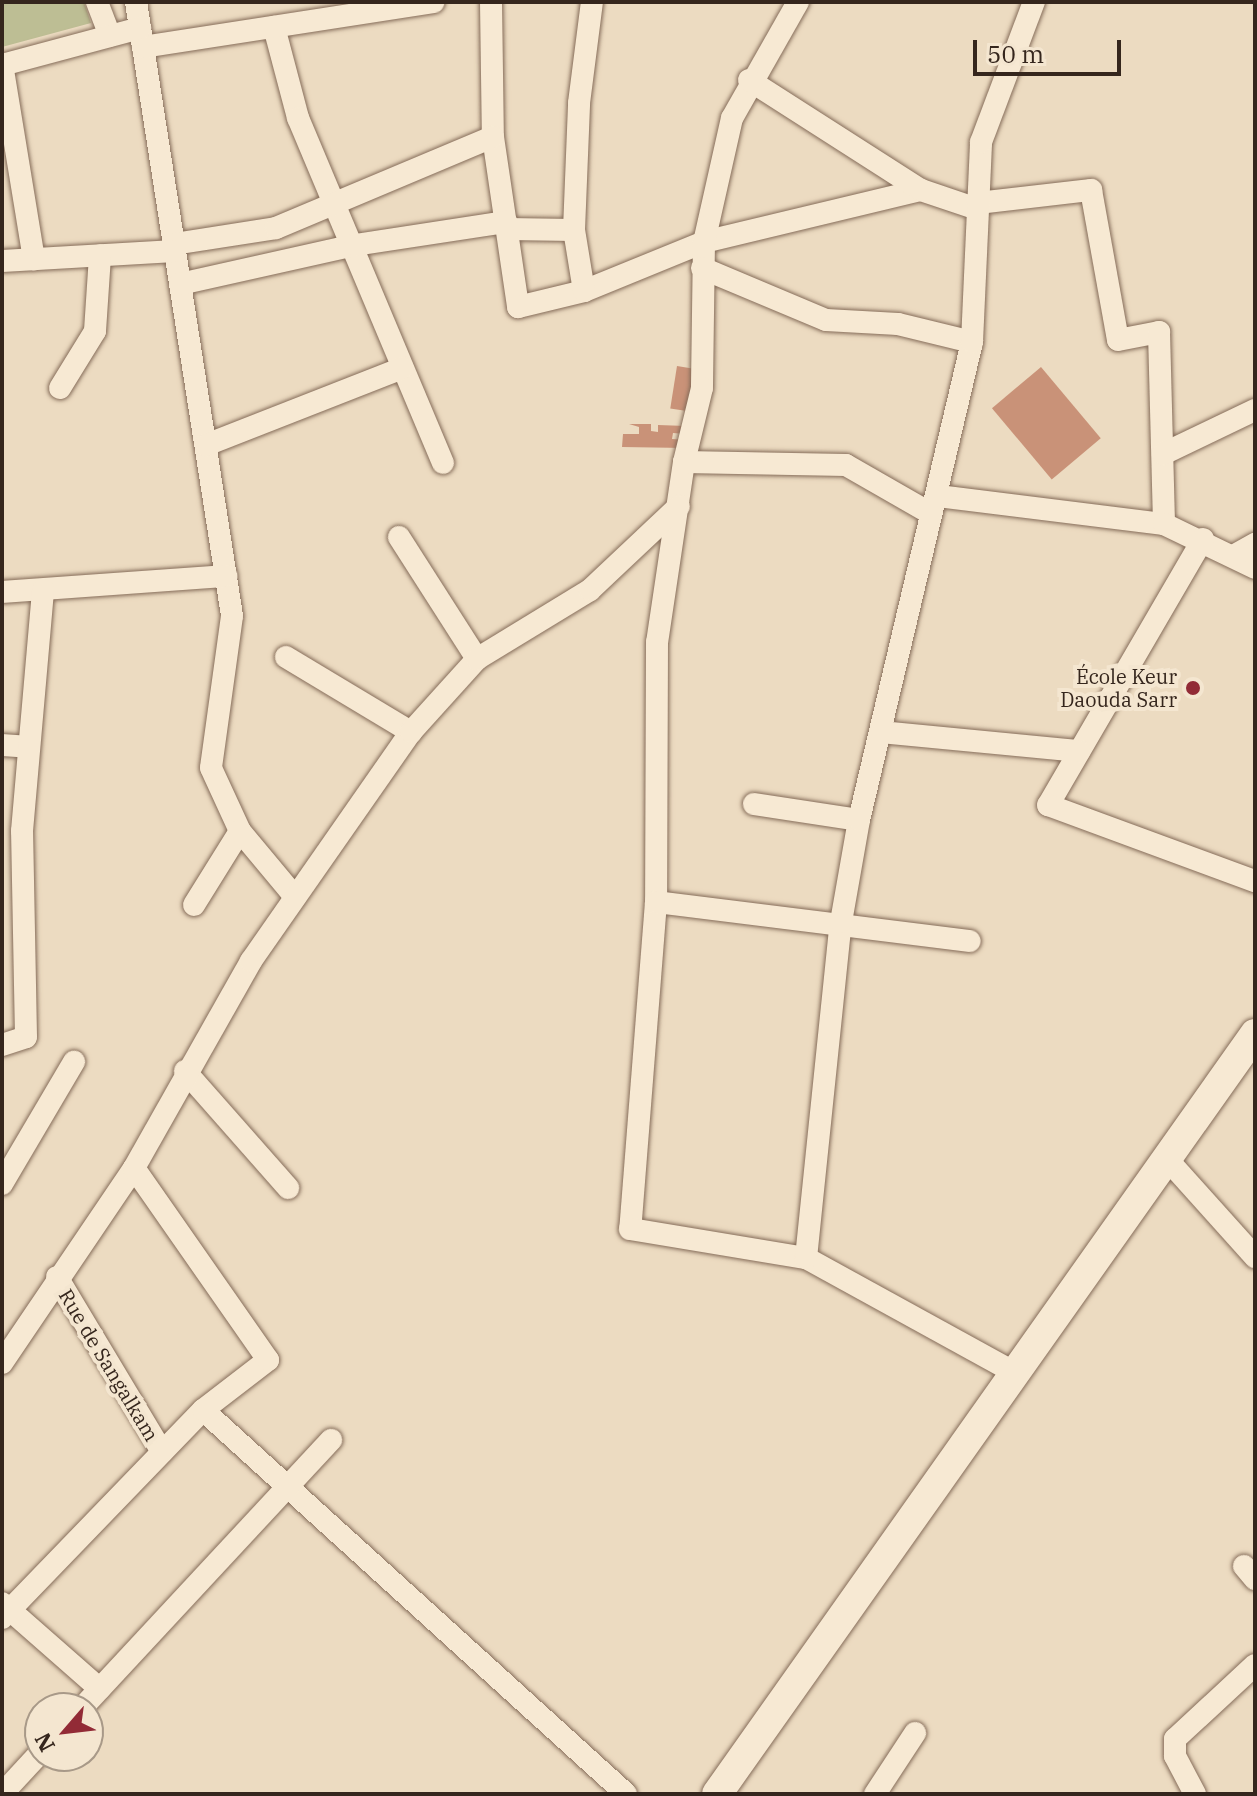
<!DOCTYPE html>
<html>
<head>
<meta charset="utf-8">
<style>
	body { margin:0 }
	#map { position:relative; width:1257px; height:1796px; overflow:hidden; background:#ecdbc1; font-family:"IBM Plex Serif",serif }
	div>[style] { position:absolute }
	.cemetery>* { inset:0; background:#bdbe94 }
	.building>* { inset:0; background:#c99278; transform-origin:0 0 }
	.roads { filter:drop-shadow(0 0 2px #856c59) drop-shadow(0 0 2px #856c59) }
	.street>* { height:22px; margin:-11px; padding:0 11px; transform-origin:11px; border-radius:11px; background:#f7e9d3 }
	.secondary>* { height:30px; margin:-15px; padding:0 15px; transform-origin:15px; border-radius:15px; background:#f7e9d3 }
	.dots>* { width:22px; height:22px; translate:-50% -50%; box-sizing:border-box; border:4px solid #f4e6d0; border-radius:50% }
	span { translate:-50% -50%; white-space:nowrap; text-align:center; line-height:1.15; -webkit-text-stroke:8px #f4e6d0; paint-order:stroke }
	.poi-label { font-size:20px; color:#35261d }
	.right { translate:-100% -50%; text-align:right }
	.street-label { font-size:20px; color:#35261d }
	.frame { position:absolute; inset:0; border:4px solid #35261d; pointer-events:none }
	.north { position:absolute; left:24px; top:1692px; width:80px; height:80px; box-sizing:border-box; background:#f4e6d0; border:2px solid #a89988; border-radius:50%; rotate:242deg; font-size:22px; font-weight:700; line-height:32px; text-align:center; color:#35261d }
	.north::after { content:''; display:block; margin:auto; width:28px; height:36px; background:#922b36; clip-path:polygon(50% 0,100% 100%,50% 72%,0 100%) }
	.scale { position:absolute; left:973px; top:40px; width:148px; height:36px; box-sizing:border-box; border:4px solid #35261d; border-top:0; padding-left:10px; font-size:24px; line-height:28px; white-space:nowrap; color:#35261d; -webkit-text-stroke:6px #f4e6d0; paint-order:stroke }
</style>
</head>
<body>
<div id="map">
	<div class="cemetery">
		<i style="clip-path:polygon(2px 2px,84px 2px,91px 23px,2px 47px)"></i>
	</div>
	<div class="building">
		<i style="left:677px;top:366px;width:20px;height:43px;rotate:9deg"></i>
		<i style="left:1041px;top:367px;width:93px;height:64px;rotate:50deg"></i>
		<i style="clip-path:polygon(629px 424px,651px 424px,651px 431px,658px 432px,658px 425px,686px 426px,686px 434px,673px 433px,672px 439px,686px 440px,685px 448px,622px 447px,623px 434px,639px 434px,639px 427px)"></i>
	</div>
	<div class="roads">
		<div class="street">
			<i style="left:97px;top:2px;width:36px;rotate:69deg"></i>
			<i style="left:136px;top:2px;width:621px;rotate:81.11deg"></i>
			<i style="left:232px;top:616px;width:153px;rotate:97.9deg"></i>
			<i style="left:211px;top:768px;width:69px;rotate:65.3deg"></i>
			<i style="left:240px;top:831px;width:87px;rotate:121.9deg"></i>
			<i style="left:491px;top:2px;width:135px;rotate:89.2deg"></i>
			<i style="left:493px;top:137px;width:172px;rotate:81.6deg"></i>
			<i style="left:518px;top:307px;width:68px;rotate:-13.6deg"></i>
			<i style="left:584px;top:291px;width:130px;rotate:-22.2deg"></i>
			<i style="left:704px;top:242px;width:223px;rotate:-13.5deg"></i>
			<i style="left:798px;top:2px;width:133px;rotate:119.6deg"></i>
			<i style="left:732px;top:118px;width:127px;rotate:102.7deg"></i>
			<i style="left:704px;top:242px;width:146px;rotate:90.8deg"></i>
			<i style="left:702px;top:388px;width:76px;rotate:103.7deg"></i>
			<i style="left:684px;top:462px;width:182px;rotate:98.5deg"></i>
			<i style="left:657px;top:642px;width:260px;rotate:90.2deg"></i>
			<i style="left:656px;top:902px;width:328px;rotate:94.5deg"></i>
			<i style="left:630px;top:1229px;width:178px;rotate:9.4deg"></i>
			<i style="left:806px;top:1258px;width:239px;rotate:28.8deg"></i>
			<i style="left:274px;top:27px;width:94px;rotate:75.2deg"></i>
			<i style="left:298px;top:118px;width:374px;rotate:67.2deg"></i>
			<i style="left:143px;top:47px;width:294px;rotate:-8.8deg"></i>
			<i style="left:2px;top:64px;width:198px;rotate:80.7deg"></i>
			<i style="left:2px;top:65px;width:143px;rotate:-15deg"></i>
			<i style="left:749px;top:80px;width:204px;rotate:32.6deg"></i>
			<i style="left:921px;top:190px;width:59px;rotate:18.7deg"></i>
			<i style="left:978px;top:203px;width:114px;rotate:-6.6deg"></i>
			<i style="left:1091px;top:190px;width:152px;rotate:79.8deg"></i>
			<i style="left:1118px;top:340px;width:42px;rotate:-11deg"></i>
			<i style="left:1159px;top:332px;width:192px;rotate:88.5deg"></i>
			<i style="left:507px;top:229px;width:67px;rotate:0.9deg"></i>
			<i style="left:174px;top:244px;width:103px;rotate:-8.9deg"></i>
			<i style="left:276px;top:228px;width:235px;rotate:-22.8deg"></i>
			<i style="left:2px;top:261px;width:173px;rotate:-3.3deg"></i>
			<i style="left:702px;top:268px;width:134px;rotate:22.8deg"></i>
			<i style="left:826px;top:320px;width:72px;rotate:3.2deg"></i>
			<i style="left:898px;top:324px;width:76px;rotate:13.7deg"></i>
			<i style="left:180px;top:284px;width:179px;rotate:-12.6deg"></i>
			<i style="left:355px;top:245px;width:153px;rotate:-8.7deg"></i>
			<i style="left:584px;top:291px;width:62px;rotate:-99.3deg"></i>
			<i style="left:574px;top:230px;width:127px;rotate:-87.7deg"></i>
			<i style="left:579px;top:103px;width:102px;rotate:-82.7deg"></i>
			<i style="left:60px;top:388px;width:67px;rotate:-58.4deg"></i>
			<i style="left:95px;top:331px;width:76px;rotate:-86.2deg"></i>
			<i style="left:206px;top:445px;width:211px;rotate:-21.4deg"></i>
			<i style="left:1163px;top:454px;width:102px;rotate:-25.6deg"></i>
			<i style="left:684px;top:462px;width:162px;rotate:1.1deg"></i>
			<i style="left:846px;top:465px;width:95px;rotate:29.8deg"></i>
			<i style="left:938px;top:496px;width:228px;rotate:7.1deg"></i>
			<i style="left:1164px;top:524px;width:101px;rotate:25.8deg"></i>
			<i style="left:399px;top:537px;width:145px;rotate:57.4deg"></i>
			<i style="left:1203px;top:539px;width:308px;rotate:120.2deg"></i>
			<i style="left:1048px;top:805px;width:221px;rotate:20.2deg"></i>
			<i style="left:1233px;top:556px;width:25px;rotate:-29deg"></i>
			<i style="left:2px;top:592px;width:225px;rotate:-4.1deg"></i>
			<i style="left:286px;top:657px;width:146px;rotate:31deg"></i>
			<i style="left:881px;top:732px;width:199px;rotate:5.5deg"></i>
			<i style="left:2px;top:745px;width:27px;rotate:4deg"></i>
			<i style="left:754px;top:804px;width:106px;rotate:8.7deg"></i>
			<i style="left:240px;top:831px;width:86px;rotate:50.2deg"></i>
			<i style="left:656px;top:902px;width:316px;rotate:7.1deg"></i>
			<i style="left:2px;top:1045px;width:25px;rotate:-18deg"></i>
			<i style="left:26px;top:1037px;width:206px;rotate:-91.1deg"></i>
			<i style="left:22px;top:831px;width:242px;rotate:-85deg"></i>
			<i style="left:185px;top:1071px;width:156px;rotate:48.6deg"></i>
			<i style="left:1167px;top:1159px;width:132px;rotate:48.1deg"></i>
			<i style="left:2px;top:1184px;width:142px;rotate:-59.5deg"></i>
			<i style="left:806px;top:1258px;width:338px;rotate:-84.1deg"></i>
			<i style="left:841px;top:922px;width:104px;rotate:-80deg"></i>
			<i style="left:859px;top:820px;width:491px;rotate:-76.7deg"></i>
			<i style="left:972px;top:342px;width:200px;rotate:-87.4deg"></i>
			<i style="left:981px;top:142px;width:150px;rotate:-69.3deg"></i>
			<i style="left:57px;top:1277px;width:204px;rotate:59deg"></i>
			<i style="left:2px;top:1363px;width:235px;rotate:-55.9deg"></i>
			<i style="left:134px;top:1168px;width:238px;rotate:-60.5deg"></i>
			<i style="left:251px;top:961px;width:279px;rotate:-55.1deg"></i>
			<i style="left:411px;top:732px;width:98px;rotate:-47.9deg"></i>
			<i style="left:477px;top:659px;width:132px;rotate:-31.4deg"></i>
			<i style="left:590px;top:590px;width:122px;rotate:-43.3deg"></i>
			<i style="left:203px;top:1410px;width:571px;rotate:42.23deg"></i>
			<i style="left:1244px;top:1566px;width:17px;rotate:50deg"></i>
			<i style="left:2px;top:1603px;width:130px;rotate:41.3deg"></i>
			<i style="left:2px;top:1618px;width:289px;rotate:-46deg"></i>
			<i style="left:203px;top:1410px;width:82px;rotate:-37.6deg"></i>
			<i style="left:268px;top:1360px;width:234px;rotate:-124.9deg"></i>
			<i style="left:82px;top:1708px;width:366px;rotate:-47.1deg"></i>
			<i style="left:2px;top:1794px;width:56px;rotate:-47.2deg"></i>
			<i style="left:875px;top:1794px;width:73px;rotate:-56.7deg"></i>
			<i style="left:1195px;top:1794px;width:43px;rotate:-117.8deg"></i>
			<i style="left:1175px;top:1756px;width:17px;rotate:-90deg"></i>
			<i style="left:1175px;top:1739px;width:109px;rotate:-42.8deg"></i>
		</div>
		<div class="secondary">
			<i style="left:717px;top:1794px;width:931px;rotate:-54.71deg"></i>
		</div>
	</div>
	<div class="dots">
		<i style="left:1193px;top:688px;background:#922b36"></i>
	</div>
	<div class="poi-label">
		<span class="right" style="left:1177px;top:688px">École Keur<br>Daouda Sarr</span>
	</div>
	<div class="street-label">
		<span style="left:109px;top:1365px;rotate:59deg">Rue de Sangalkam</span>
	</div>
	<div class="frame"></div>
	<div class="north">N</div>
	<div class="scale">50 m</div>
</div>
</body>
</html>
